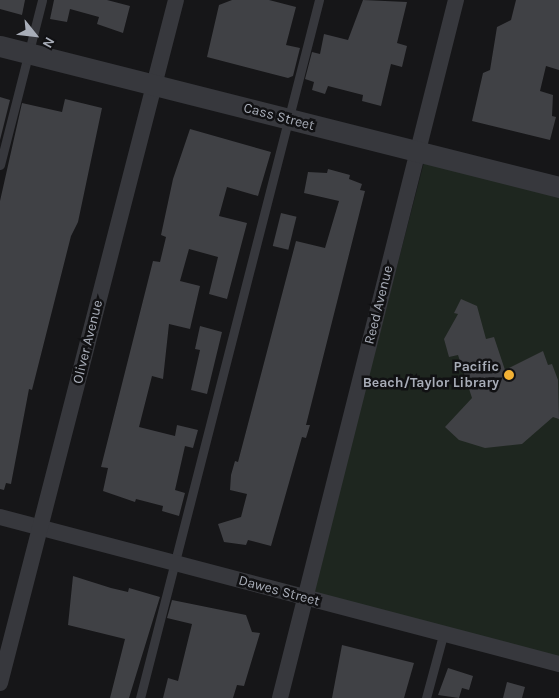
<!DOCTYPE html>
<html>
<head>
<meta charset="utf-8">
<style>
	body { margin:0 }
	#map { position:relative; width:559px; height:698px; overflow:hidden; background:#161618; font-family:Karla,sans-serif }
	div>[style] { position:absolute }
	.green>* { inset:0; background:#1e261f }
	.building>* { inset:0; background:#404145; transform-origin:0 0 }
	.service>* { height:9px; margin:-4.5px; padding:0 4.5px; transform-origin:4.5px; border-radius:4.5px; background:#37383d }
	.minor>* { height:16px; margin:-8px; padding:0 8px; transform-origin:8px; border-radius:8px; background:#37383d }
	.tertiary>* { height:21px; margin:-10.5px; padding:0 10.5px; transform-origin:10.5px; border-radius:10.5px; background:#37383d }
	.dots>* { width:14px; height:14px; translate:-50% -50%; box-sizing:border-box; border:2px solid #111113; border-radius:50% }
	span { translate:-50% -50%; white-space:nowrap; text-align:center; line-height:1.15; -webkit-text-stroke:5px #111113; paint-order:stroke }
	.street-label { font-size:14px; color:#a8adb8 }
	.poi-label { font-size:14px; color:#a8adb8; font-weight:700 }
	.right { translate:-100% -50%; text-align:right }
	.north { position:absolute; left:10px; top:10px; width:50px; height:50px; -webkit-text-stroke:4px #111113; paint-order:stroke; rotate:119deg; font-size:14px; font-weight:700; line-height:20px; text-align:center; color:#a8adb8 }
	.north::after { content:''; display:block; margin:auto; width:18px; height:22px; background:#a8adb8; clip-path:polygon(50% 0,100% 100%,50% 72%,0 100%) }
</style>
</head>
<body>
<div id="map">
	<div class="green">
		<i style="clip-path:polygon(424px 162px,559px 195px,559px 659px,311px 598px)"></i>
	</div>
	<div class="building">
		<i style="clip-path:polygon(0 0,25px 0,22px 15px,0 9px)"></i>
		<i style="clip-path:polygon(54px 0,107px 0,130px 6px,123px 33px,97px 24px,99px 17px,70px 9px,67px 22px,50px 19px)"></i>
		<i style="clip-path:polygon(232px 0,269px 0,296px 7px,286px 45px,300px 48px,293px 76px,288px 78px,207px 57px,219px 5px)"></i>
		<i style="clip-path:polygon(363px 0,407px 2px,397px 43px,407px 46px,402px 67px,391px 64px,381px 106px,362px 101px,363px 95px,328px 86px,325px 94px,312px 90px,314px 82px,305px 79px,312px 52px,320px 54px,324px 34px,348px 40px)"></i>
		<i style="clip-path:polygon(516px 0,559px 0,559px 70px,546px 66px,540px 91px,553px 95px,552px 116px,556px 117px,550px 140px,472px 121px,483px 73px,490px 70px,497px 27px,511px 20px)"></i>
		<i style="clip-path:polygon(0 97px,10px 100px,0 140px)"></i>
		<i style="clip-path:polygon(65px 99px,102px 108px,78px 222px,71px 236px,32px 390px,29px 389px,11px 484px,6px 483px,4px 490px,0 489px,0 201px,22px 103px,62px 112px)"></i>
		<i style="clip-path:polygon(190px 129px,271px 152px,258px 196px,227px 187px,219px 216px,247px 223px,227px 299px,209px 294px,218px 257px,189px 249px,180px 281px,200px 286px,190px 329px,169px 324px,163px 379px,152px 376px,139px 427px,175px 436px,177px 425px,198px 430px,193px 448px,185px 446px,175px 490px,185px 493px,179px 516px,162px 511px,163px 506px,136px 499px,135px 502px,103px 491px,108px 468px,101px 467px,153px 261px,160px 262px,166px 237px,161px 235px,173px 179px)"></i>
		<i style="clip-path:polygon(328px 169px,350px 175px,349px 179px,362px 184px,360px 190px,365px 191px,306px 425px,310px 425px,306px 438px,302px 437px,271px 546px,248px 540px,246px 545px,224px 542px,218px 524px,241px 517px,247px 494px,230px 490px,231px 475px,235px 461px,238px 462px,296px 241px,325px 248px,339px 201px,304px 193px,308px 172px,327px 173px)"></i>
		<i style="left:281px;top:213px;width:16px;height:34px;rotate:14deg"></i>
		<i style="clip-path:polygon(461px 299px,477px 306px,486px 339px,494px 337px,505px 370px,543px 351px,548px 365px,552px 364px,558px 380px,559px 419px,553px 417px,522px 444px,485px 448px,459px 440px,445px 427px,472px 398px,458px 355px,449px 357px,444px 339px,458px 314px,454px 313px)"></i>
		<i style="clip-path:polygon(200px 326px,222px 332px,207px 394px,191px 390px,200px 350px,195px 349px)"></i>
		<i style="clip-path:polygon(73px 576px,111px 588px,128px 592px,129px 588px,160px 597px,129px 698px,110px 698px,125px 639px,68px 625px)"></i>
		<i style="clip-path:polygon(172px 600px,246px 615px,252px 632px,260px 633px,244px 686px,237px 685px,233px 698px,163px 698px,168px 678px,178px 681px,192px 624px,167px 618px)"></i>
		<i style="clip-path:polygon(342px 645px,414px 663px,404px 698px,332px 698px)"></i>
		<i style="clip-path:polygon(448px 668px,473px 676px,469px 690px,462px 688px,459px 698px,438px 695px)"></i>
		<i style="clip-path:polygon(507px 682px,525px 687px,522px 698px,503px 698px)"></i>
	</div>
	<div class="service">
		<i style="left:0;top:165px;width:170px;rotate:-75.7deg"></i>
		<i style="left:140px;top:698px;width:721px;rotate:-75.62deg"></i>
		<i style="left:426px;top:698px;width:65px;rotate:-74.9deg"></i>
	</div>
	<div class="minor">
		<i style="left:0;top:517px;width:578px;rotate:14.73deg"></i>
		<i style="left:0;top:683px;width:705px;rotate:-75.55deg"></i>
		<i style="left:280px;top:698px;width:720px;rotate:-75.85deg"></i>
	</div>
	<div class="tertiary">
		<i style="left:0;top:46px;width:577px;rotate:14.16deg"></i>
	</div>
	<div class="dots">
		<i style="left:509px;top:375px;background:#f2b134"></i>
	</div>
	<div class="street-label">
		<span style="left:279px;top:117px;rotate:15deg">Cass Street</span>
		<span style="left:379px;top:305px;rotate:-76deg">Reed Avenue</span>
		<span style="left:88px;top:342px;rotate:-76deg">Oliver Avenue</span>
		<span style="left:279px;top:591px;rotate:15deg">Dawes Street</span>
	</div>
	<div class="poi-label">
		<span class="right" style="left:499px;top:375px">Pacific<br>Beach/Taylor Library</span>
	</div>
	<div class="north">N</div>
</div>
</body>
</html>
